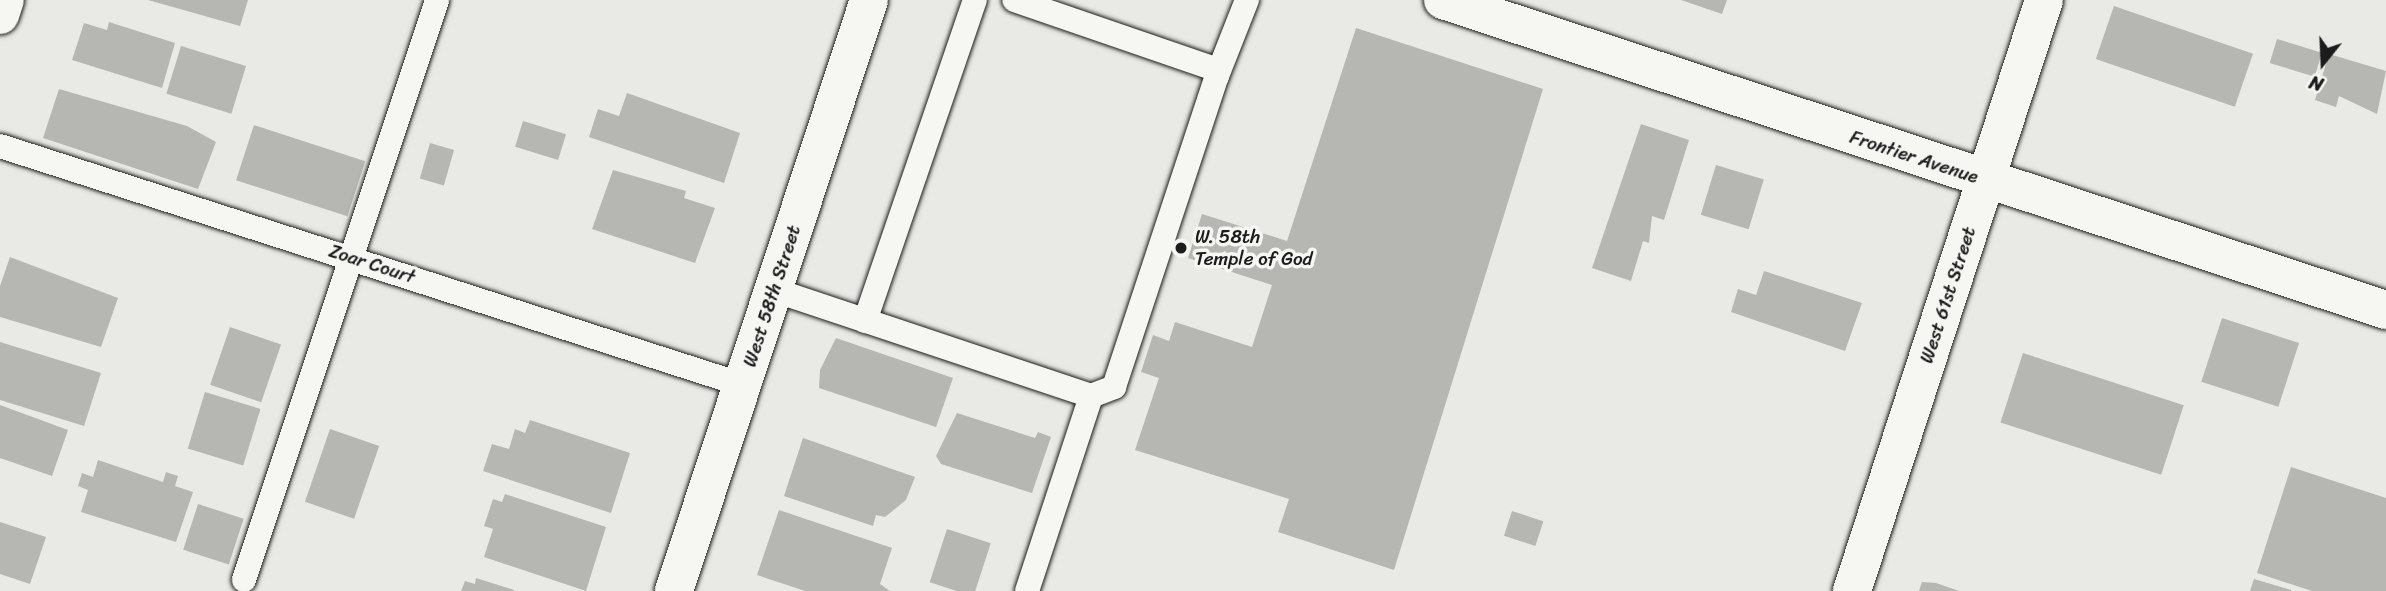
<!DOCTYPE html>
<html>
<head>
<meta charset="utf-8">
<style>
	body { margin:0 }
	#map { position:relative; width:2386px; height:591px; overflow:hidden; background:#e9e9e5; font-family:Sriracha,sans-serif }
	div>[style] { position:absolute }
	.building>* { inset:0; background:#b6b6b3; transform-origin:0 0 }
	.roads { filter:drop-shadow(0 0 2px #1c1c1c) drop-shadow(0 0 2px #1c1c1c) }
	.service>* { height:24px; margin:-12px; padding:0 12px; transform-origin:12px; border-radius:12px; background:#f6f6f2 }
	.minor>* { height:38px; margin:-19px; padding:0 19px; transform-origin:19px; border-radius:19px; background:#f6f6f2 }
	.dots>* { width:19px; height:19px; translate:-50% -50%; box-sizing:border-box; border:4px solid #f6f6f2; border-radius:50% }
	span { translate:-50% -50%; white-space:nowrap; text-align:center; line-height:1.15; -webkit-text-stroke:7px #f6f6f2; paint-order:stroke }
	.street-label { font-size:19px; color:#1c1c1c }
	.poi-label { font-size:19px; color:#1c1c1c }
	.left { translate:0 -50%; text-align:left }
	.north { position:absolute; left:2288px; top:28px; width:70px; height:70px; -webkit-text-stroke:5px #f6f6f2; paint-order:stroke; rotate:198deg; font-size:19px; font-weight:700; line-height:28px; text-align:center; color:#1c1c1c }
	.north::after { content:''; display:block; margin:auto; width:24px; height:32px; background:#1c1c1c; clip-path:polygon(50% 0,100% 100%,50% 72%,0 100%) }
</style>
</head>
<body>
<div id="map">
	<div class="building">
		<i style="clip-path:polygon(148px 0,248px 0,240px 26px)"></i>
		<i style="clip-path:polygon(1681px 0,1727px 0,1722px 14px)"></i>
		<i style="left:2114px;top:6px;width:147px;height:56px;rotate:19deg"></i>
		<i style="clip-path:polygon(109px 22px,175px 43px,162px 88px,72px 60px,84px 23px,107px 30px)"></i>
		<i style="clip-path:polygon(1356px 28px,1543px 89px,1394px 570px,1278px 532px,1289px 499px,1135px 450px,1159px 378px,1141px 372px,1153px 335px,1169px 341px,1175px 322px,1252px 347px,1272px 285px,1188px 258px,1202px 214px,1287px 241px)"></i>
		<i style="left:2277px;top:39px;width:47px;height:25px;rotate:17deg"></i>
		<i style="left:181px;top:46px;width:68px;height:50px;rotate:17deg"></i>
		<i style="clip-path:polygon(2329px 54px,2386px 71px,2377px 114px,2339px 96px,2336px 107px,2315px 100px)"></i>
		<i style="clip-path:polygon(59px 89px,187px 126px,216px 142px,198px 189px,43px 138px)"></i>
		<i style="clip-path:polygon(627px 93px,740px 133px,724px 183px,589px 137px,598px 109px,619px 116px)"></i>
		<i style="left:523px;top:121px;width:45px;height:27px;rotate:17deg"></i>
		<i style="clip-path:polygon(1641px 124px,1689px 140px,1664px 220px,1652px 216px,1649px 243px,1643px 241px,1631px 281px,1592px 268px)"></i>
		<i style="left:254px;top:125px;width:117px;height:58px;rotate:18deg"></i>
		<i style="left:430px;top:143px;width:25px;height:37px;rotate:16deg"></i>
		<i style="left:1716px;top:165px;width:50px;height:52px;rotate:17deg"></i>
		<i style="clip-path:polygon(613px 170px,686px 191px,684px 198px,715px 208px,695px 263px,592px 229px)"></i>
		<i style="clip-path:polygon(10px 257px,118px 298px,101px 347px,0 317px,0 286px)"></i>
		<i style="clip-path:polygon(1764px 271px,1862px 303px,1845px 351px,1731px 312px,1738px 289px,1756px 295px)"></i>
		<i style="left:2222px;top:318px;width:81px;height:67px;rotate:18deg"></i>
		<i style="left:230px;top:327px;width:54px;height:61px;rotate:19deg"></i>
		<i style="clip-path:polygon(836px 338px,953px 378px,936px 427px,819px 388px,820px 370px)"></i>
		<i style="clip-path:polygon(0 342px,101px 373px,84px 426px,0 400px)"></i>
		<i style="left:2023px;top:353px;width:169px;height:73px;rotate:18deg"></i>
		<i style="left:205px;top:392px;width:58px;height:59px;rotate:17deg"></i>
		<i style="clip-path:polygon(0 405px,68px 430px,52px 476px,0 458px)"></i>
		<i style="clip-path:polygon(957px 413px,1035px 438px,1038px 432px,1051px 437px,1032px 493px,941px 464px,936px 456px)"></i>
		<i style="clip-path:polygon(530px 420px,630px 453px,611px 513px,483px 471px,492px 444px,509px 449px,515px 429px,525px 433px)"></i>
		<i style="left:330px;top:429px;width:52px;height:77px;rotate:19deg"></i>
		<i style="clip-path:polygon(803px 438px,915px 477px,906px 500px,885px 517px,876px 515px,873px 526px,784px 496px)"></i>
		<i style="clip-path:polygon(98px 460px,163px 482px,166px 472px,178px 476px,175px 486px,193px 492px,176px 542px,81px 512px,88px 490px,78px 486px,82px 473px,93px 477px)"></i>
		<i style="clip-path:polygon(2291px 467px,2386px 498px,2386px 591px,2312px 591px,2257px 573px)"></i>
		<i style="clip-path:polygon(505px 494px,606px 527px,586px 591px,484px 557px,493px 529px,484px 526px,493px 499px,502px 502px)"></i>
		<i style="left:198px;top:504px;width:48px;height:48px;rotate:18deg"></i>
		<i style="clip-path:polygon(779px 510px,892px 548px,880px 584px,890px 591px,805px 591px,757px 575px)"></i>
		<i style="left:1512px;top:511px;width:33px;height:26px;rotate:18deg"></i>
		<i style="clip-path:polygon(0 522px,46px 537px,30px 584px,0 574px)"></i>
		<i style="left:947px;top:529px;width:46px;height:56px;rotate:18deg"></i>
		<i style="clip-path:polygon(476px 578px,514px 590px,514px 591px,461px 591px,465px 581px,475px 584px)"></i>
		<i style="clip-path:polygon(2254px 579px,2291px 590px,2291px 591px,2250px 591px)"></i>
		<i style="clip-path:polygon(1922px 582px,1936px 583px,1959px 591px,1919px 591px)"></i>
	</div>
	<div class="roads">
		<div class="service">
			<i style="left:1217px;top:76px;width:82px;rotate:-68.5deg"></i>
			<i style="left:0;top:146px;width:780px;rotate:17.83deg"></i>
			<i style="left:774px;top:290px;width:334px;rotate:18.5deg"></i>
			<i style="left:1091px;top:396px;width:25px;rotate:-21deg"></i>
			<i style="left:1114px;top:387px;width:328px;rotate:-71.7deg"></i>
			<i style="left:1217px;top:76px;width:9px;rotate:-122deg"></i>
			<i style="left:1212px;top:68px;width:209px;rotate:-161deg"></i>
			<i style="left:865px;top:321px;width:339px;rotate:-71.1deg"></i>
			<i style="left:244px;top:580px;width:611px;rotate:-71.59deg"></i>
			<i style="left:1027px;top:591px;width:205px;rotate:-71.8deg"></i>
		</div>
		<div class="minor">
			<i style="left:1443px;top:0;width:993px;rotate:18.2deg"></i>
			<i style="left:0;top:15px;width:16px;rotate:-72deg"></i>
			<i style="left:674px;top:591px;width:622px;rotate:-71.74deg"></i>
			<i style="left:1852px;top:591px;width:621px;rotate:-72deg"></i>
		</div>
	</div>
	<div class="dots">
		<i style="left:1181px;top:248px;background:#1c1c1c"></i>
	</div>
	<div class="street-label">
		<span style="left:1914px;top:157px;rotate:18deg">Frontier Avenue</span>
		<span style="left:372px;top:264px;rotate:18deg">Zoar Court</span>
		<span style="left:1948px;top:295px;rotate:-72deg">West 61st Street</span>
		<span style="left:772px;top:296px;rotate:-72deg">West 58th Street</span>
	</div>
	<div class="poi-label">
		<span class="left" style="left:1195px;top:248px">W. 58th<br>Temple of God</span>
	</div>
	<div class="north">N</div>
</div>
</body>
</html>
